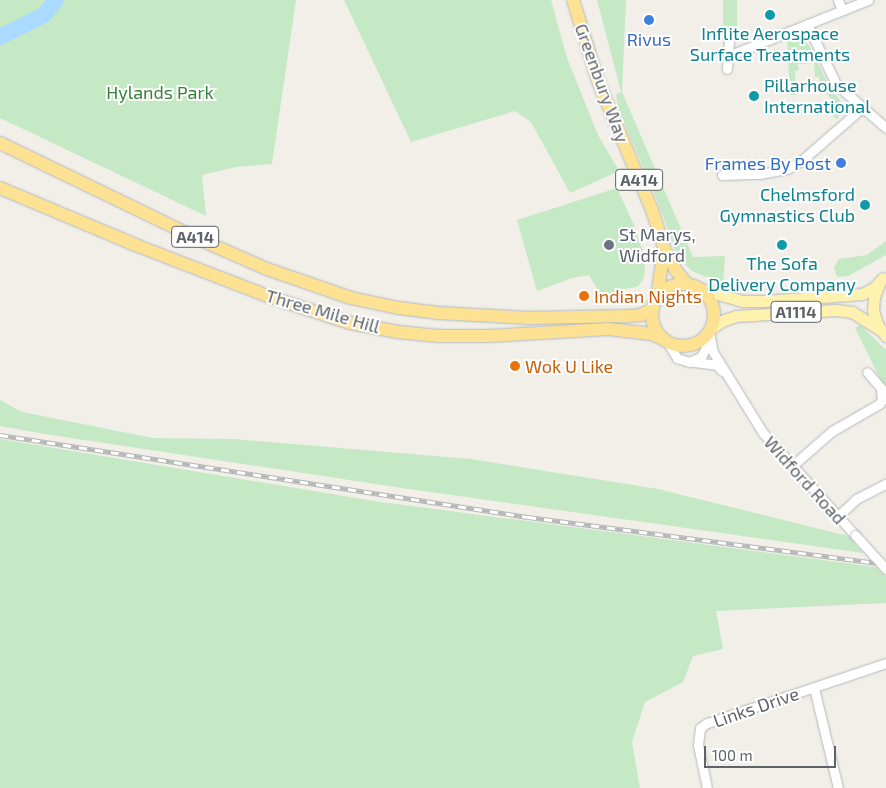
<!DOCTYPE html>
<html>
<head>
<meta charset="utf-8">
<style>
	body { margin:0 }
	#map { position:relative; width:886px; height:788px; overflow:hidden; background:#f1efe8; font-family:"Exo 2",sans-serif }
	div>[style] { position:absolute }
	.green>* { inset:0; background:#c5e8c5; transform-origin:0 0 }
	.river>* { height:16px; margin:-8px; padding:0 8px; transform-origin:8px; border-radius:8px; background:#aadaff }
	.roads { filter:drop-shadow(0 0 1px #b5b8bc) drop-shadow(0 0 1px #b5b8bc) }
	.minor>* { height:9px; margin:-4.5px; padding:0 4.5px; transform-origin:4.5px; border-radius:4.5px; background:#fff }
	.major>* { height:11px; margin:-5.5px; padding:0 5.5px; transform-origin:5.5px; border-radius:5.5px; background:#fff2af }
	.highway>* { height:12px; margin:-6px; padding:0 6px; transform-origin:6px; border-radius:6px; background:#fde293 }
	.highway>.ring { margin:-6px; padding:0; box-sizing:content-box; background:none; border:12px solid #fde293; border-radius:50% }
	.rail>* { height:4.5px; margin-top:-2.25px; transform-origin:0; background:repeating-linear-gradient(90deg,#fff 0 8px,#b6b7b8 0 16px); box-sizing:border-box; border-block:1px solid #b6b7b8 }
	.bridges { filter:drop-shadow(0 0 1px #b5b8bc) drop-shadow(0 0 1px #b5b8bc) }
	.minor-bridge>* { height:9px; margin:-4.5px; padding:0 4.5px; transform-origin:4.5px; border-radius:4.5px; background:#fff }
	.dots>* { width:14px; height:14px; translate:-50% -50%; box-sizing:border-box; border:2px solid #fff; border-radius:50% }
	span { translate:-50% -50%; white-space:nowrap; text-align:center; line-height:1.15; -webkit-text-stroke:4px #fff; paint-order:stroke }
	.shield-label span { padding:1px 4px; background:#fff; border:1px solid; border-radius:4px; -webkit-text-stroke-width:0 }
	.shield-label { font-size:16px; color:#5f6368; font-weight:700 }
	.culture-label { font-size:18px; color:#0d838f }
	.left { translate:0 -50%; text-align:left }
	.right { translate:-100% -50%; text-align:right }
	.shop-label { font-size:18px; color:#366cbe }
	.street-label { font-size:18px; color:#5f6368 }
	.park-label { font-size:18px; color:#348238 }
	.worship-label { font-size:18px; color:#5b616d }
	.food-label { font-size:18px; color:#c56008 }
	.scale { position:absolute; left:704px; top:746px; width:132px; height:22px; box-sizing:border-box; border:2px solid #5f6368; border-top:0; padding-left:6px; font-size:15px; line-height:18px; white-space:nowrap; color:#5f6368; -webkit-text-stroke:4px #fff; paint-order:stroke }
</style>
</head>
<body>
<div id="map">
	<div class="green">
		<i style="clip-path:polygon(0 0,296px 0,272px 164px,236px 167px,202px 175px,206px 216px,0 118px)"></i>
		<i style="clip-path:polygon(344px 0,551px 0,567px 58px,598px 135px,619px 171px,570px 193px,531px 122px,515px 111px,411px 142px)"></i>
		<i style="clip-path:polygon(597px 0,626px 0,622px 92px,693px 257px,725px 256px,723px 284px,692px 271px,678px 258px,657px 200px,618px 108px,616px 94px,621px 92px)"></i>
		<i style="left:723px;top:0;width:14px;height:37px"></i>
		<i style="clip-path:polygon(790px 36px,803px 39px,810px 47px,828px 84px,841px 102px,841px 113px,837px 119px,832px 115px,835px 105px,819px 82px,819px 77px,815px 77px,814px 63px,798px 64px,799px 70px,795px 71px,796px 95px,790px 95px,787px 38px)"></i>
		<i style="clip-path:polygon(617px 188px,634px 225px,644px 256px,645px 271px,643px 280px,637px 287px,619px 290px,602px 297px,589px 275px,572px 278px,537px 291px,517px 220px)"></i>
		<i style="clip-path:polygon(886px 241px,886px 255px,848px 276px,837px 277px,834px 268px,839px 259px,867px 255px)"></i>
		<i style="clip-path:polygon(860px 325px,886px 350px,886px 391px,855px 328px)"></i>
		<i style="clip-path:polygon(0 400px,22px 412px,153px 438px,233px 439px,471px 459px,658px 489px,848px 536px,863px 553px,402px 488px,45px 434px,0 426px)"></i>
		<i style="clip-path:polygon(0 439px,374px 501px,876px 567px,886px 577px,886px 603px,716px 611px,723px 649px,693px 656px,683px 682px,645px 702px,632px 742px,640px 788px,0 788px)"></i>
	</div>
	<div class="river">
		<i style="left:0;top:37px;width:49px;rotate:-26.6deg"></i>
		<i style="left:44px;top:15px;width:19px;rotate:-51deg"></i>
	</div>
	<div class="roads">
		<div class="minor">
			<i style="left:838px;top:0;width:11px;rotate:68deg"></i>
			<i style="left:807px;top:24px;width:67px;rotate:64.2deg"></i>
			<i style="left:836px;top:84px;width:67px;rotate:41.3deg"></i>
			<i style="left:728px;top:56px;width:151px;rotate:-21.8deg"></i>
			<i style="left:727px;top:69px;width:32px;rotate:-86deg"></i>
			<i style="left:722px;top:175px;width:37px;rotate:-2deg"></i>
			<i style="left:759px;top:174px;width:28px;rotate:-10deg"></i>
			<i style="left:787px;top:169px;width:16px;rotate:-30deg"></i>
			<i style="left:801px;top:161px;width:82px;rotate:-41.1deg"></i>
			<i style="left:709px;top:332px;width:20px;rotate:79deg"></i>
			<i style="left:713px;top:352px;width:95px;rotate:58.3deg"></i>
			<i style="left:763px;top:433px;width:137px;rotate:48deg"></i>
			<i style="left:667px;top:341px;width:20px;rotate:60deg"></i>
			<i style="left:677px;top:358px;width:13px;rotate:18deg"></i>
			<i style="left:689px;top:362px;width:13px;rotate:-23deg"></i>
			<i style="left:701px;top:357px;width:20px;rotate:-63deg"></i>
			<i style="left:694px;top:362px;width:23px;rotate:7deg"></i>
			<i style="left:717px;top:365px;width:8px;rotate:50deg"></i>
			<i style="left:792px;top:466px;width:53px;rotate:-41.2deg"></i>
			<i style="left:832px;top:431px;width:54px;rotate:-29.9deg"></i>
			<i style="left:879px;top:404px;width:5px;rotate:-53deg"></i>
			<i style="left:882px;top:400px;width:12px;rotate:-95deg"></i>
			<i style="left:881px;top:388px;width:21px;rotate:-131deg"></i>
			<i style="left:837px;top:517px;width:26px;rotate:-43deg"></i>
			<i style="left:856px;top:499px;width:34px;rotate:-27deg"></i>
			<i style="left:814px;top:688px;width:103px;rotate:76.5deg"></i>
			<i style="left:707px;top:788px;width:44px;rotate:-101.8deg"></i>
			<i style="left:698px;top:745px;width:17px;rotate:-83deg"></i>
			<i style="left:700px;top:728px;width:9px;rotate:-36deg"></i>
			<i style="left:707px;top:723px;width:189px;rotate:-18.5deg"></i>
		</div>
		<div class="major">
			<i style="left:879px;top:284px;width:14px;rotate:111deg"></i>
			<i style="left:874px;top:297px;width:14px;rotate:94deg"></i>
			<i style="left:873px;top:311px;width:16px;rotate:72deg"></i>
			<i style="left:878px;top:326px;width:13px;rotate:51deg"></i>
			<i style="left:700px;top:289px;width:44px;rotate:15.9deg"></i>
			<i style="left:742px;top:301px;width:22px"></i>
			<i style="left:764px;top:301px;width:98px;rotate:-4.1deg"></i>
			<i style="left:862px;top:294px;width:13px;rotate:-27deg"></i>
			<i style="left:874px;top:288px;width:13px;rotate:-48deg"></i>
			<i style="left:710px;top:329px;width:17px;rotate:-33deg"></i>
			<i style="left:724px;top:320px;width:13px;rotate:-18deg"></i>
			<i style="left:736px;top:316px;width:100px;rotate:-3.4deg"></i>
			<i style="left:836px;top:310px;width:16px;rotate:7deg"></i>
			<i style="left:852px;top:312px;width:34px;rotate:32deg"></i>
		</div>
		<div class="highway">
			<i style="left:573px;top:0;width:85px;rotate:72.8deg"></i>
			<i style="left:598px;top:81px;width:140px;rotate:67.3deg"></i>
			<i style="left:652px;top:210px;width:40px;rotate:72deg"></i>
			<i style="left:664px;top:248px;width:27px;rotate:62deg"></i>
			<i style="left:677px;top:272px;width:16px;rotate:50deg"></i>
			<i style="left:0;top:143px;width:223px;rotate:25.8deg"></i>
			<i style="left:201px;top:240px;width:72px;rotate:23.7deg"></i>
			<i style="left:267px;top:269px;width:89px;rotate:19deg"></i>
			<i style="left:351px;top:298px;width:49px;rotate:11.8deg"></i>
			<i style="left:399px;top:308px;width:40px;rotate:7.1deg"></i>
			<i style="left:439px;top:313px;width:90px;rotate:3.2deg"></i>
			<i style="left:529px;top:318px;width:98px;rotate:-1.2deg"></i>
			<i style="left:627px;top:316px;width:14px;rotate:-4deg"></i>
			<i style="left:641px;top:315px;width:14px;rotate:-30deg"></i>
			<i style="left:0;top:188px;width:150px;rotate:22.8deg"></i>
			<i style="left:138px;top:246px;width:142px;rotate:21.1deg"></i>
			<i style="left:270px;top:297px;width:84px;rotate:18deg"></i>
			<i style="left:350px;top:323px;width:49px;rotate:10.6deg"></i>
			<i style="left:398px;top:332px;width:41px;rotate:5.6deg"></i>
			<i style="left:439px;top:336px;width:49px"></i>
			<i style="left:488px;top:336px;width:120px;rotate:-3.3deg"></i>
			<i style="left:608px;top:329px;width:44px;rotate:6.5deg"></i>
			<i style="left:652px;top:334px;width:14px;rotate:25deg"></i>
			<i class="ring" style="left:652px;top:284px;width:50px;height:50px"></i>
			<i style="left:657px;top:299px;width:51px;rotate:-82.2deg"></i>
		</div>
	</div>
	<div class="rail">
		<i style="left:0;top:435px;width:534px;rotate:8.83deg"></i>
		<i style="left:528px;top:517px;width:361px;rotate:7.5deg"></i>
	</div>
	<div class="bridges">
		<div class="minor-bridge">
			<i style="left:855px;top:535px;width:46px;rotate:47.6deg"></i>
		</div>
	</div>
	<div class="dots">
		<i style="left:770px;top:15px;background:#0f9aa8"></i>
		<i style="left:649px;top:20px;background:#3f7fe0"></i>
		<i style="left:754px;top:96px;background:#0f9aa8"></i>
		<i style="left:841px;top:163px;background:#3f7fe0"></i>
		<i style="left:865px;top:205px;background:#0f9aa8"></i>
		<i style="left:609px;top:245px;background:#6b7280"></i>
		<i style="left:782px;top:245px;background:#0f9aa8"></i>
		<i style="left:584px;top:296px;background:#e8710a"></i>
		<i style="left:515px;top:366px;background:#e8710a"></i>
	</div>
	<div class="shield-label">
		<span style="left:639px;top:180px">A414</span>
		<span style="left:195px;top:237px">A414</span>
		<span style="left:796px;top:312px">A1114</span>
	</div>
	<div class="culture-label">
		<span style="left:770px;top:44px">Inflite Aerospace<br>Surface Treatments</span>
		<span class="left" style="left:764px;top:96px">Pillarhouse<br>International</span>
		<span class="right" style="left:855px;top:205px">Chelmsford<br>Gymnastics Club</span>
		<span style="left:782px;top:274px">The Sofa<br>Delivery Company</span>
	</div>
	<div class="shop-label">
		<span style="left:649px;top:39px">Rivus</span>
		<span class="right" style="left:831px;top:163px">Frames By Post</span>
	</div>
	<div class="street-label">
		<span style="left:602px;top:83px;rotate:70deg">Greenbury Way</span>
		<span style="left:323px;top:311px;rotate:16deg">Three Mile Hill</span>
		<span style="left:805px;top:480px;rotate:48deg">Widford Road</span>
		<span style="left:756px;top:707px;rotate:-19deg">Links Drive</span>
	</div>
	<div class="park-label">
		<span style="left:160px;top:92px">Hylands Park</span>
	</div>
	<div class="worship-label">
		<span class="left" style="left:619px;top:245px">St Marys,<br>Widford</span>
	</div>
	<div class="food-label">
		<span class="left" style="left:594px;top:296px">Indian Nights</span>
		<span class="left" style="left:525px;top:366px">Wok U Like</span>
	</div>
	<div class="scale">100 m</div>
</div>
</body>
</html>
